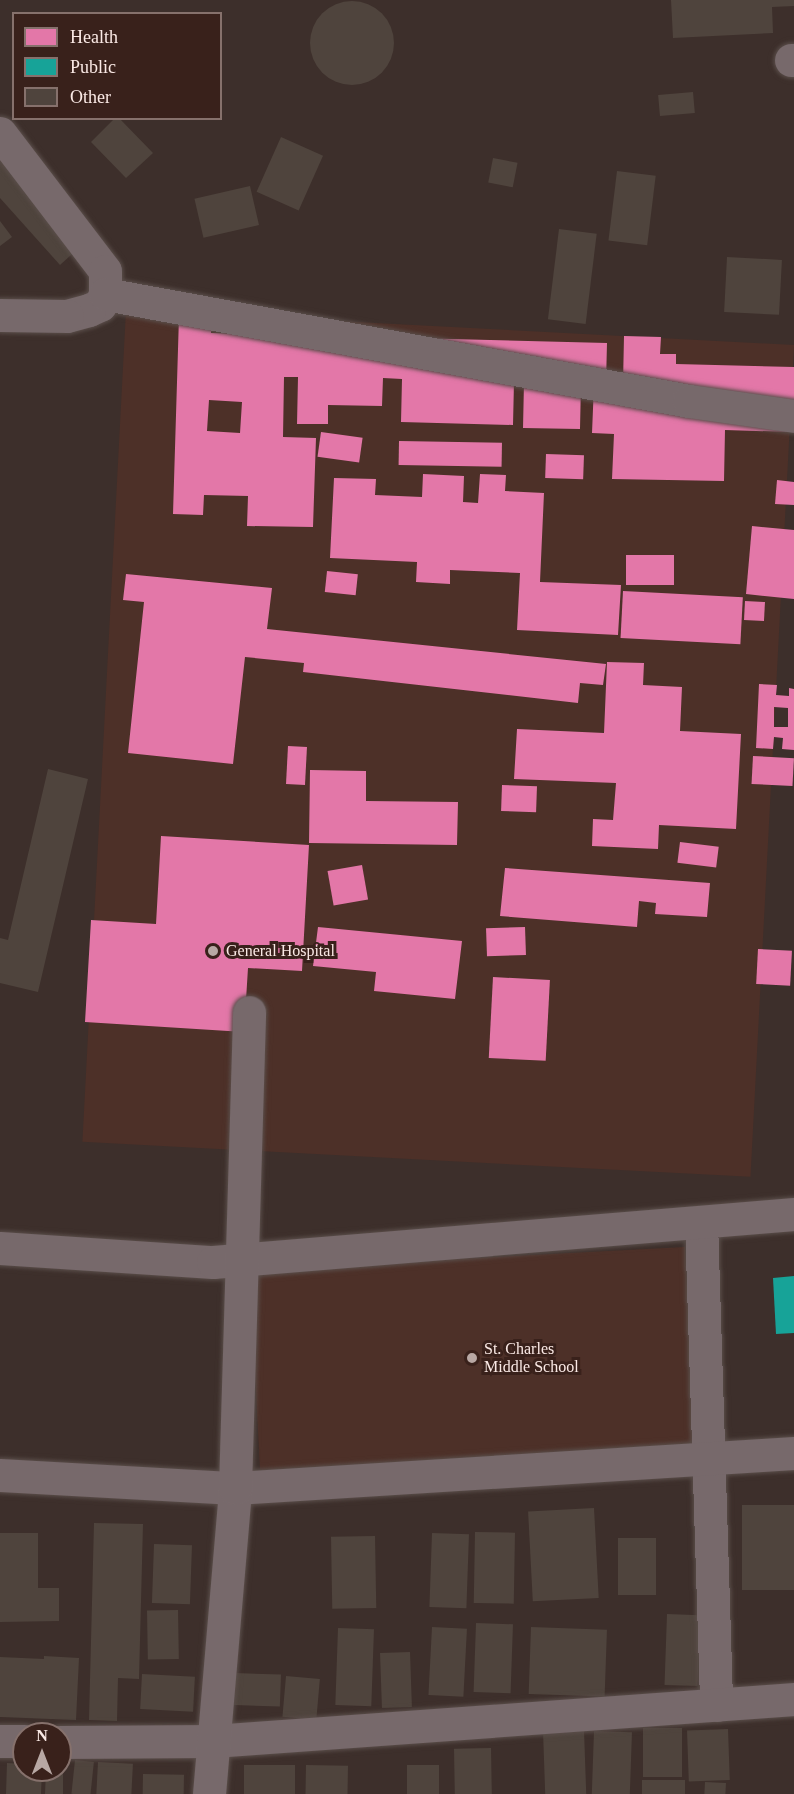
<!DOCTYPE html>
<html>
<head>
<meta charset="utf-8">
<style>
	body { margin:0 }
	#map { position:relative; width:794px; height:1794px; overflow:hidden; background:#3d2f2b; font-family:Georgia,serif }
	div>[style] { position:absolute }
	.built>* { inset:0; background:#4d3028; transform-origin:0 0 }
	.health>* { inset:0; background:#e377a8; transform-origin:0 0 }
	.public>* { inset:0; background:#17a398 }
	.building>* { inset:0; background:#4f443d; transform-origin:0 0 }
	.round { border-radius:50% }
	.roads { filter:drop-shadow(0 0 2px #5a4e4a) drop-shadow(0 0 2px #5a4e4a) }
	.minor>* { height:33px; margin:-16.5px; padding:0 16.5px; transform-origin:16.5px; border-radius:16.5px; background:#77696b }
	.dots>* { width:16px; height:16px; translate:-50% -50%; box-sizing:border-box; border:3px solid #39211b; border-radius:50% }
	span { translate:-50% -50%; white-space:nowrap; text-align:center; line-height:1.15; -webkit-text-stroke:6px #39211b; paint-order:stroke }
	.poi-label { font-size:16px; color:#fae9e5 }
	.left { translate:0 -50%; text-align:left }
	.legend { position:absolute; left:12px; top:12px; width:210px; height:108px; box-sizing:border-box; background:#39211b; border:2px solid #86716c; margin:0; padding:8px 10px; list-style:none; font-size:18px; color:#fae9e5 }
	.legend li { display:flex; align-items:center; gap:12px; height:30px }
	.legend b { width:30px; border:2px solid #86716c }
	.north { position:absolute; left:12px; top:1722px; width:60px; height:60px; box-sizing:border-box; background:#39211b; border:2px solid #86716c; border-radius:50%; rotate:0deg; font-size:16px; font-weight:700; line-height:24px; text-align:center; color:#fae9e5 }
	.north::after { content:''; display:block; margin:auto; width:21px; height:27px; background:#b8a8a4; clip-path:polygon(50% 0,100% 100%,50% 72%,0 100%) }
</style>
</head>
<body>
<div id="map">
	<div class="built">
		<i style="left:126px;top:310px;width:669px;height:833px;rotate:3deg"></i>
		<i style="left:685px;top:1247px;width:201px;height:436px;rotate:87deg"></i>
	</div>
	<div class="health">
		<i style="clip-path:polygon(evenodd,179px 316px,212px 317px,211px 333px,607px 343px,606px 383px,623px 383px,624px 336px,661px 337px,660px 354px,676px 354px,676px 364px,794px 367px,794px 432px,725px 430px,724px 481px,612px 479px,614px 434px,592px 433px,594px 384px,581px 383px,580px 429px,523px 428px,524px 382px,514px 382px,513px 425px,401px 422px,402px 379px,383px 378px,382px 406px,328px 405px,328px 424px,297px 424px,298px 377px,284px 377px,283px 437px,316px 438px,313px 527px,247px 526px,248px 496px,204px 495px,203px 515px,173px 514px,179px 316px,209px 400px,242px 402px,240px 433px,207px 431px,209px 400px)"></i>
		<i style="left:321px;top:432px;width:42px;height:25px;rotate:8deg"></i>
		<i style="left:399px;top:441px;width:103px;height:24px;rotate:1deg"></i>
		<i style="left:546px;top:454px;width:38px;height:24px;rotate:2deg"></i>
		<i style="clip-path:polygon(423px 474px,464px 476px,463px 502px,478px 503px,480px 474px,506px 475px,505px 491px,544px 493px,540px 582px,621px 585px,618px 635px,517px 630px,520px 573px,450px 570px,450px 584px,416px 582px,417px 562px,330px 558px,334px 478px,376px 479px,375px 495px,422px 497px)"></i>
		<i style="clip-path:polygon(777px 480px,794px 482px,794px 505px,775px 504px)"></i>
		<i style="clip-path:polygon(752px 526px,794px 530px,794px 599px,746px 594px)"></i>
		<i style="left:626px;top:555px;width:48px;height:30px"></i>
		<i style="left:327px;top:571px;width:31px;height:21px;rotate:6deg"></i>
		<i style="clip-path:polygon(126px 574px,272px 588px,267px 629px,606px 664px,603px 685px,580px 683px,578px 703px,303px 672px,304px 663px,245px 657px,233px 764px,128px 753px,144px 602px,123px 600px)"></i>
		<i style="left:623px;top:591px;width:120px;height:47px;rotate:3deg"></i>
		<i style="left:745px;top:601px;width:20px;height:19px;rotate:3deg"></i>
		<i style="clip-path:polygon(607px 662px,644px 663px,643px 685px,682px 687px,680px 731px,741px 734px,736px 829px,659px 825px,658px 849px,592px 846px,593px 819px,613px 820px,616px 783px,514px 779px,517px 729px,604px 733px)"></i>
		<i style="clip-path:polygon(evenodd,759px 684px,777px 685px,776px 695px,789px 696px,789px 688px,794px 689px,794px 750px,782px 749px,783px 738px,774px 737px,773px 749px,756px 748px,759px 684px,774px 707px,788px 708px,788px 727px,774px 727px,774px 707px)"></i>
		<i style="left:288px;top:746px;width:19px;height:38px;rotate:3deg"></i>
		<i style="left:753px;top:756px;width:41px;height:28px;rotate:3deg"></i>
		<i style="clip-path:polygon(310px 770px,366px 771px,366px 801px,458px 802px,457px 845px,309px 843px)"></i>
		<i style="left:502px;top:785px;width:35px;height:26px;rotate:2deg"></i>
		<i style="clip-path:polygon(161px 836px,309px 845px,302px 971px,248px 968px,244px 1032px,85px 1022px,91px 920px,156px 924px)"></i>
		<i style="left:680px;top:842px;width:39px;height:21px;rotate:7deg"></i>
		<i style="left:362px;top:865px;width:35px;height:35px;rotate:80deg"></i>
		<i style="clip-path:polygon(505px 868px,710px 883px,707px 917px,655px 914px,656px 903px,639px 901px,637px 927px,500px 916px)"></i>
		<i style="clip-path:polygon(318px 927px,462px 941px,455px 999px,374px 991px,376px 972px,313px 966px)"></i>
		<i style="left:525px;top:927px;width:28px;height:39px;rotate:88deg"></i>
		<i style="left:758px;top:949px;width:34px;height:35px;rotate:3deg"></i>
		<i style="left:493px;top:977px;width:57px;height:81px;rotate:3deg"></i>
	</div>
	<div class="public">
		<i style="clip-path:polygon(794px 1276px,794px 1333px,776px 1334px,773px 1278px)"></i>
	</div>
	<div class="building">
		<i style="clip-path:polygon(671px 0,794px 0,794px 6px,772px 7px,773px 33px,673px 38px)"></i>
		<i class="round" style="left:310px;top:1px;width:84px;height:84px"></i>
		<i style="left:693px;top:92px;width:21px;height:35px;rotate:85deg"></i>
		<i style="clip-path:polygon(115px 118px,119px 118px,153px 153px,126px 178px,91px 142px)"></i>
		<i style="left:281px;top:137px;width:46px;height:60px;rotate:24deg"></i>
		<i style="clip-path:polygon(0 155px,82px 245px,60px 265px,0 198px)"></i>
		<i style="left:493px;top:158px;width:25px;height:25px;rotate:11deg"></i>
		<i style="left:617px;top:171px;width:39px;height:70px;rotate:7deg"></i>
		<i style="left:250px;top:186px;width:40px;height:57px;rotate:77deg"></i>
		<i style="clip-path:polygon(0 221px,12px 237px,0 246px)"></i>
		<i style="left:559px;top:229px;width:38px;height:91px;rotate:7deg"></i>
		<i style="left:727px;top:257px;width:55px;height:55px;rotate:3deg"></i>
		<i style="clip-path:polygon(48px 769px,88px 779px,38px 992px,0 983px,0 938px,8px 940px)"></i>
		<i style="left:794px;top:1505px;width:85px;height:52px;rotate:90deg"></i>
		<i style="left:594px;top:1508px;width:90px;height:66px;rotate:87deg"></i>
		<i style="clip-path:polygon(94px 1523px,143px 1524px,139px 1679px,118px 1678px,117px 1721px,89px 1720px)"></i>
		<i style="left:475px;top:1532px;width:40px;height:71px;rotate:1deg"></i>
		<i style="clip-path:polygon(0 1533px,38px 1533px,38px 1588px,59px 1588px,59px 1621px,0 1622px)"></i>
		<i style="left:432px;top:1533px;width:37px;height:74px;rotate:2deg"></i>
		<i style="left:375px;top:1536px;width:72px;height:44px;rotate:89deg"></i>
		<i style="left:618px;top:1538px;width:38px;height:57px"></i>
		<i style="left:154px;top:1544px;width:38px;height:59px;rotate:2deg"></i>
		<i style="left:178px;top:1610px;width:49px;height:31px;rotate:89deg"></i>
		<i style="left:667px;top:1614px;width:33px;height:71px;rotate:2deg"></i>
		<i style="left:476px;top:1623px;width:37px;height:69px;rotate:2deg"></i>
		<i style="left:432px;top:1627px;width:35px;height:68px;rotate:3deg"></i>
		<i style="left:531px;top:1627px;width:76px;height:67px;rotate:2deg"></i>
		<i style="left:338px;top:1628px;width:36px;height:77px;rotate:2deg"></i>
		<i style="left:410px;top:1652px;width:55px;height:30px;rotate:88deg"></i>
		<i style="clip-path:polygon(44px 1656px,79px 1658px,76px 1720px,0 1717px,0 1657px,44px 1659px)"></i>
		<i style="left:235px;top:1673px;width:46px;height:32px;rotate:2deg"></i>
		<i style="left:142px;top:1674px;width:53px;height:35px;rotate:3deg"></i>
		<i style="left:286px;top:1676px;width:34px;height:41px;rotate:5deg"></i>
		<i style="left:643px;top:1728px;width:39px;height:49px"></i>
		<i style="left:728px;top:1729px;width:51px;height:41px;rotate:88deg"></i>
		<i style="left:584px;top:1730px;width:64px;height:41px;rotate:88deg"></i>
		<i style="left:594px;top:1731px;width:38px;height:63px;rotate:2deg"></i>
		<i style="left:491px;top:1748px;width:46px;height:37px;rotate:89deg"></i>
		<i style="left:75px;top:1760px;width:19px;height:34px;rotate:6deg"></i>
		<i style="left:98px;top:1762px;width:35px;height:32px;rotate:3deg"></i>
		<i style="clip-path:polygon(7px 1763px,24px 1764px,24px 1770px,42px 1770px,41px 1794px,6px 1794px)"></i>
		<i style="left:244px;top:1765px;width:51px;height:29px"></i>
		<i style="left:306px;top:1765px;width:42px;height:29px;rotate:1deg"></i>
		<i style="left:407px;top:1765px;width:32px;height:29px"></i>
		<i style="clip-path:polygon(60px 1766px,63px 1766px,63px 1794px,45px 1794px,46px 1770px,60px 1770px)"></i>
		<i style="left:143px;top:1774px;width:41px;height:20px;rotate:1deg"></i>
		<i style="left:685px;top:1780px;width:14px;height:43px;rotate:90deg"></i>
		<i style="left:705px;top:1782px;width:21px;height:12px;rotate:3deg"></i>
	</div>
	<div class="roads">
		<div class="minor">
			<i style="left:791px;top:60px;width:3px"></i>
			<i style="left:0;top:133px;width:173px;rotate:52.7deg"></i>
			<i style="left:105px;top:271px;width:23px;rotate:90deg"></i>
			<i style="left:105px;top:294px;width:12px;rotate:114deg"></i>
			<i style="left:100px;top:305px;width:12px;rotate:156deg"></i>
			<i style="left:89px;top:310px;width:23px;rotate:165deg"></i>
			<i style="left:67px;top:316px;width:67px;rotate:-179.1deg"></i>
			<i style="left:105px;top:294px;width:594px;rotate:10.38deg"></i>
			<i style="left:689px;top:401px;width:106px;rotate:8.1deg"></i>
			<i style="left:701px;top:1222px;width:483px;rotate:88.2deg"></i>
			<i style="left:0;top:1248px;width:213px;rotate:3.8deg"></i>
			<i style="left:213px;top:1262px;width:583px;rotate:-4.72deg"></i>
			<i style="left:0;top:1475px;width:235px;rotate:3.2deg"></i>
			<i style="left:235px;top:1488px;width:560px;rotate:-3.58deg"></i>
			<i style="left:0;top:1741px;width:24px"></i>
			<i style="left:60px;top:1742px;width:153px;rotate:-0.4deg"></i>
			<i style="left:213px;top:1741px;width:583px;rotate:-4.13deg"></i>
			<i style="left:209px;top:1794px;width:307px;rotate:-85.1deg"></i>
			<i style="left:235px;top:1488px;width:476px;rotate:-88.3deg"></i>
		</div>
	</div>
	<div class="dots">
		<i style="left:213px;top:951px;background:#b8a8a4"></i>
		<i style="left:472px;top:1358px;background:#b8a8a4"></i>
	</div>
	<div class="poi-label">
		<span class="left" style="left:226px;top:951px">General Hospital</span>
		<span class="left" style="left:484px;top:1358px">St. Charles<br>Middle School</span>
	</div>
	<ul class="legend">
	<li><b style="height:16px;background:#e377a8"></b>Health</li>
	<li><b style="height:16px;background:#17a398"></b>Public</li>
	<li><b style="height:16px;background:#4f443d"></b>Other</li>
	</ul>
	<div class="north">N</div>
</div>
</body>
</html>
